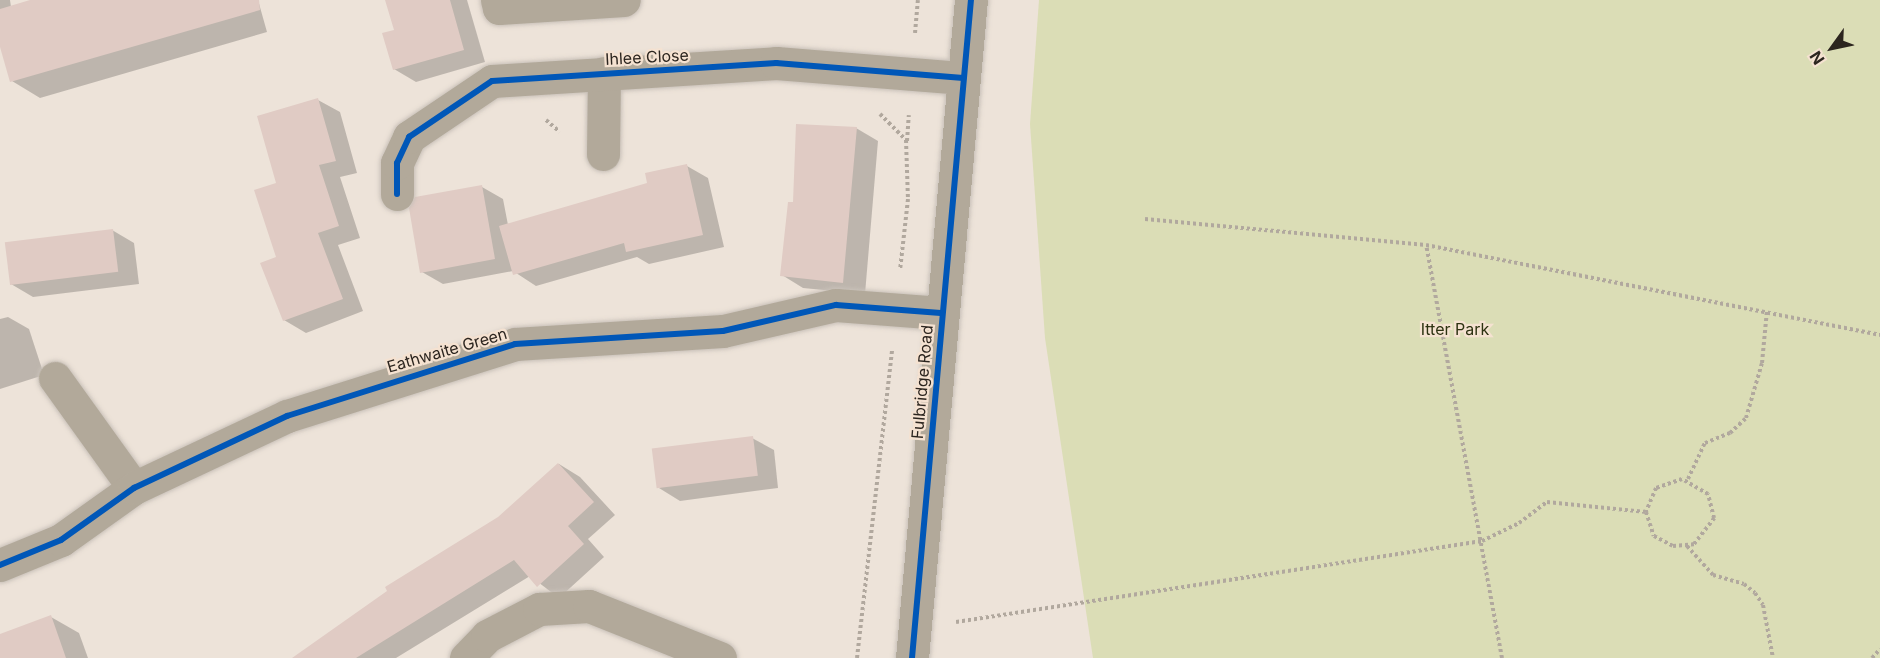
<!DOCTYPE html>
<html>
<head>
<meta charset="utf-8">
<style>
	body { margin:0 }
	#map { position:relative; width:1880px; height:658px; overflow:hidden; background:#ede3d9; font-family:Inter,sans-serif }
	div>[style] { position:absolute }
	.green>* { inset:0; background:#dbddb6 }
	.shadow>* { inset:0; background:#0003 }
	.building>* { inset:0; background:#e0cbc4; transform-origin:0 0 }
	.path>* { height:4px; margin-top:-2px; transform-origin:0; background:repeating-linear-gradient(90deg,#b1a89e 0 3px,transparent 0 6px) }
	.roads { filter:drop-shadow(0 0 2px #c9c1b9) drop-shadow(0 0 2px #c9c1b9) }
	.minor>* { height:33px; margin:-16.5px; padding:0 16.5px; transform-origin:16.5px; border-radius:16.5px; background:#b2a99a }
	.tertiary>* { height:33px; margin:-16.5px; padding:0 16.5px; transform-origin:16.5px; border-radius:16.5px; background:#b2a99a }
	.cycleway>* { height:6px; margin:-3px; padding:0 3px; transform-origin:3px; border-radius:3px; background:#0057b8 }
	span { translate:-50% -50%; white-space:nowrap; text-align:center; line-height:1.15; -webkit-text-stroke:4.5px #f5e2d1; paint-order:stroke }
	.street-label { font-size:16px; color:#2c251f }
	.park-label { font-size:16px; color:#2d3211 }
	.north { position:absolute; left:1802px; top:18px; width:60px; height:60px; -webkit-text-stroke:4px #f5e2d1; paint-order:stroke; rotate:237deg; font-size:16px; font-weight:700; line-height:24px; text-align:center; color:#2c251f }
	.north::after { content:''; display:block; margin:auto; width:21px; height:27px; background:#2c251f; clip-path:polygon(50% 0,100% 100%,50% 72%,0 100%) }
</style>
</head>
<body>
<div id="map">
	<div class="green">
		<i style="clip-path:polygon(1039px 0,1880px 0,1880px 658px,1093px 658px,1045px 338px,1030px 124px)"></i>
	</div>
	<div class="shadow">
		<i style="clip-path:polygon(0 0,10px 0,11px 7px,36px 0,258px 0,267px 32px,40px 98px,12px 81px,0 41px)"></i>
		<i style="clip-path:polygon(399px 0,467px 0,485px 62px,416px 82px,394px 69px)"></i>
		<i style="clip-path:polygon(318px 100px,340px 112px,357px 173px,340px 177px,360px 238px,338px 245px,363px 311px,306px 333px,284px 320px,278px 184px)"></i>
		<i style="clip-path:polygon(856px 128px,878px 141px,865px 294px,803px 288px,782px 275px,795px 204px)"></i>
		<i style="clip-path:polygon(687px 166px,708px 178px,724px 247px,649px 264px,637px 257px,536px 286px,513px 271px,443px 284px,422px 272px,482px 187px,503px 199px,508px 225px,649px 184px)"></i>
		<i style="clip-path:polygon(112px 230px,134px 243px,139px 284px,33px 297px,11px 284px)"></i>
		<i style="clip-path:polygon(8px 317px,29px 329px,44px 375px,0 389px,0 319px)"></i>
		<i style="clip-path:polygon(752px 438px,774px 450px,778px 488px,680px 501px,659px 488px)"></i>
		<i style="clip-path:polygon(559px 464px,580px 477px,615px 515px,588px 539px,604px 557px,559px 598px,530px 576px,396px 658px,295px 658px,499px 518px)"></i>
		<i style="clip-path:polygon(51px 617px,79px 633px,88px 658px,0 658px,0 636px)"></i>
	</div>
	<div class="building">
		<i style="clip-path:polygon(30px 0,259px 0,260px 10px,10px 82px,0 47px,0 9px)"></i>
		<i style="clip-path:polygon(385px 0,450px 0,464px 50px,393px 70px,382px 33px,394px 30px)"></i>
		<i style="clip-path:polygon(318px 98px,336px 161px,319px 165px,339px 226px,318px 233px,343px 299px,283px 321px,260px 263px,276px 257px,254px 190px,276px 183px,257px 116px)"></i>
		<i style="clip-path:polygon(796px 124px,857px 127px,843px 283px,780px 276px,788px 202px,793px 202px)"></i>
		<i style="clip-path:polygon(687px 164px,703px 235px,626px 252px,624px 243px,513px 275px,499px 226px,647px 183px,645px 173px)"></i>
		<i style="clip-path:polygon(482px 185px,495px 259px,420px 273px,409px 208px,415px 197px)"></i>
		<i style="left:113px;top:229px;width:43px;height:109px;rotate:83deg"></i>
		<i style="left:753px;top:436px;width:40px;height:102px;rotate:83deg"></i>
		<i style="clip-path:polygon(558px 463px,594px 502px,568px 526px,584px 544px,537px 587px,514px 560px,356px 658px,292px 658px,387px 591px,385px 587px,498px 517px)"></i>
		<i style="clip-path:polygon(51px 615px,66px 658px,0 658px,0 634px)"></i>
	</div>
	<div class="path">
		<i style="left:915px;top:33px;width:33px;rotate:-85deg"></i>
		<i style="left:880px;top:114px;width:37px;rotate:45deg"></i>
		<i style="left:906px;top:140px;width:59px;rotate:88.1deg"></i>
		<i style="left:908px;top:199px;width:71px;rotate:96.4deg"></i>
		<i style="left:546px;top:120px;width:18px;rotate:41deg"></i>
		<i style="left:907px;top:141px;width:26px;rotate:-86deg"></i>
		<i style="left:1145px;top:219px;width:282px;rotate:5.3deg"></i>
		<i style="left:1688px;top:479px;width:40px;rotate:-65deg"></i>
		<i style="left:1705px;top:443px;width:27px;rotate:-22deg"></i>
		<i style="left:1730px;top:433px;width:22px;rotate:-43deg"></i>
		<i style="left:1746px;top:418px;width:57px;rotate:-73.8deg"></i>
		<i style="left:1762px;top:363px;width:53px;rotate:-84.6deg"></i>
		<i style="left:1687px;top:546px;width:39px;rotate:48deg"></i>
		<i style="left:1713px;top:575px;width:32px;rotate:16deg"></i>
		<i style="left:1744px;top:584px;width:14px;rotate:39deg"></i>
		<i style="left:1755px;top:593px;width:14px;rotate:56deg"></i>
		<i style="left:1763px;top:605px;width:54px;rotate:79.3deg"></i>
		<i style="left:956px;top:622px;width:532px;rotate:-8.75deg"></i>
		<i style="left:1482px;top:541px;width:41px;rotate:-25.9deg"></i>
		<i style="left:1519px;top:523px;width:35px;rotate:-37deg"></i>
		<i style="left:1547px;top:502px;width:100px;rotate:5.8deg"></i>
		<i style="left:1646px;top:512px;width:25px;rotate:72deg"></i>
		<i style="left:1654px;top:536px;width:21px;rotate:28deg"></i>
		<i style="left:1673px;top:546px;width:21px;rotate:-5deg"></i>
		<i style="left:1694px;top:544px;width:33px;rotate:-52deg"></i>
		<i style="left:1714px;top:518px;width:25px;rotate:-104deg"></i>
		<i style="left:1708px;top:494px;width:30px;rotate:-150deg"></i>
		<i style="left:1682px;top:479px;width:28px;rotate:161deg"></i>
		<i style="left:1656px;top:488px;width:26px;rotate:113deg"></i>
		<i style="left:857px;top:658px;width:311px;rotate:-83.5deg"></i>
		<i style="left:1502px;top:658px;width:420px;rotate:-100.4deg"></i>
		<i style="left:1426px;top:245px;width:463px;rotate:11.2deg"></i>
		<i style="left:1872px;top:658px;width:12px;rotate:-48deg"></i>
	</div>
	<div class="roads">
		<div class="minor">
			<i style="left:497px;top:0;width:8px;rotate:76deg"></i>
			<i style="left:499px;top:8px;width:125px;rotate:-3.7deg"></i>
			<i style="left:603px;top:154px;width:81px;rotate:-89.3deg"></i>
			<i style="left:397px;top:194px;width:31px;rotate:-90deg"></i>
			<i style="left:397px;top:163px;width:29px;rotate:-65deg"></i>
			<i style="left:409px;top:137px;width:100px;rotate:-34deg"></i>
			<i style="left:492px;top:81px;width:285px;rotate:-3.6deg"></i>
			<i style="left:776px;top:63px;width:188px;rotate:4.6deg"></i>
			<i style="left:55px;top:378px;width:135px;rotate:54.3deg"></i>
			<i style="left:0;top:565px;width:66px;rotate:-22.3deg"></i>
			<i style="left:61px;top:540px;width:90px;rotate:-35.5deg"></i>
			<i style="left:134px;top:488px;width:169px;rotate:-25.2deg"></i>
			<i style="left:287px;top:416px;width:239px;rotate:-17.5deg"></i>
			<i style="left:515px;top:344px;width:208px;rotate:-3.6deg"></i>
			<i style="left:723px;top:331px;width:116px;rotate:-13deg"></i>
			<i style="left:836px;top:305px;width:105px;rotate:4.4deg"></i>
			<i style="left:466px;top:658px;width:30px;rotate:-46deg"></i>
			<i style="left:487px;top:636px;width:59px;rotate:-27.4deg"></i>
			<i style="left:539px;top:609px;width:50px;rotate:-3.4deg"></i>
			<i style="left:589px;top:606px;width:141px;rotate:21.7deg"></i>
		</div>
		<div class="tertiary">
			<i style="left:912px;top:658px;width:661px;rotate:-84.88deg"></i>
		</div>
	</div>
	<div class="cycleway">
		<i style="left:397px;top:194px;width:31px;rotate:-90deg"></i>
		<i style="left:397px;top:163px;width:29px;rotate:-65deg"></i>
		<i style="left:409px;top:137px;width:100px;rotate:-34deg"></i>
		<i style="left:492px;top:81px;width:285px;rotate:-3.6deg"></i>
		<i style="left:776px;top:63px;width:188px;rotate:4.6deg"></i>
		<i style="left:0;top:565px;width:66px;rotate:-22.3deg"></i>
		<i style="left:61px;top:540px;width:90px;rotate:-35.5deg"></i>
		<i style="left:134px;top:488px;width:169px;rotate:-25.2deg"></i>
		<i style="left:287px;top:416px;width:239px;rotate:-17.5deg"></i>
		<i style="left:515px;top:344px;width:208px;rotate:-3.6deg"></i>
		<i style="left:723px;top:331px;width:116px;rotate:-13deg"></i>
		<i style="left:836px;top:305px;width:105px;rotate:4.4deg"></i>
		<i style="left:912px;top:658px;width:661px;rotate:-84.88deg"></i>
	</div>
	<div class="street-label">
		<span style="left:647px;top:57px;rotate:-3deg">Ihlee Close</span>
		<span style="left:447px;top:350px;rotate:-16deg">Eathwaite Green</span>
		<span style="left:922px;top:382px;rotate:-85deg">Fulbridge Road</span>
	</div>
	<div class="park-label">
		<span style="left:1455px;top:329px">Itter Park</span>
	</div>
	<div class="north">N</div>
</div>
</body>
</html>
